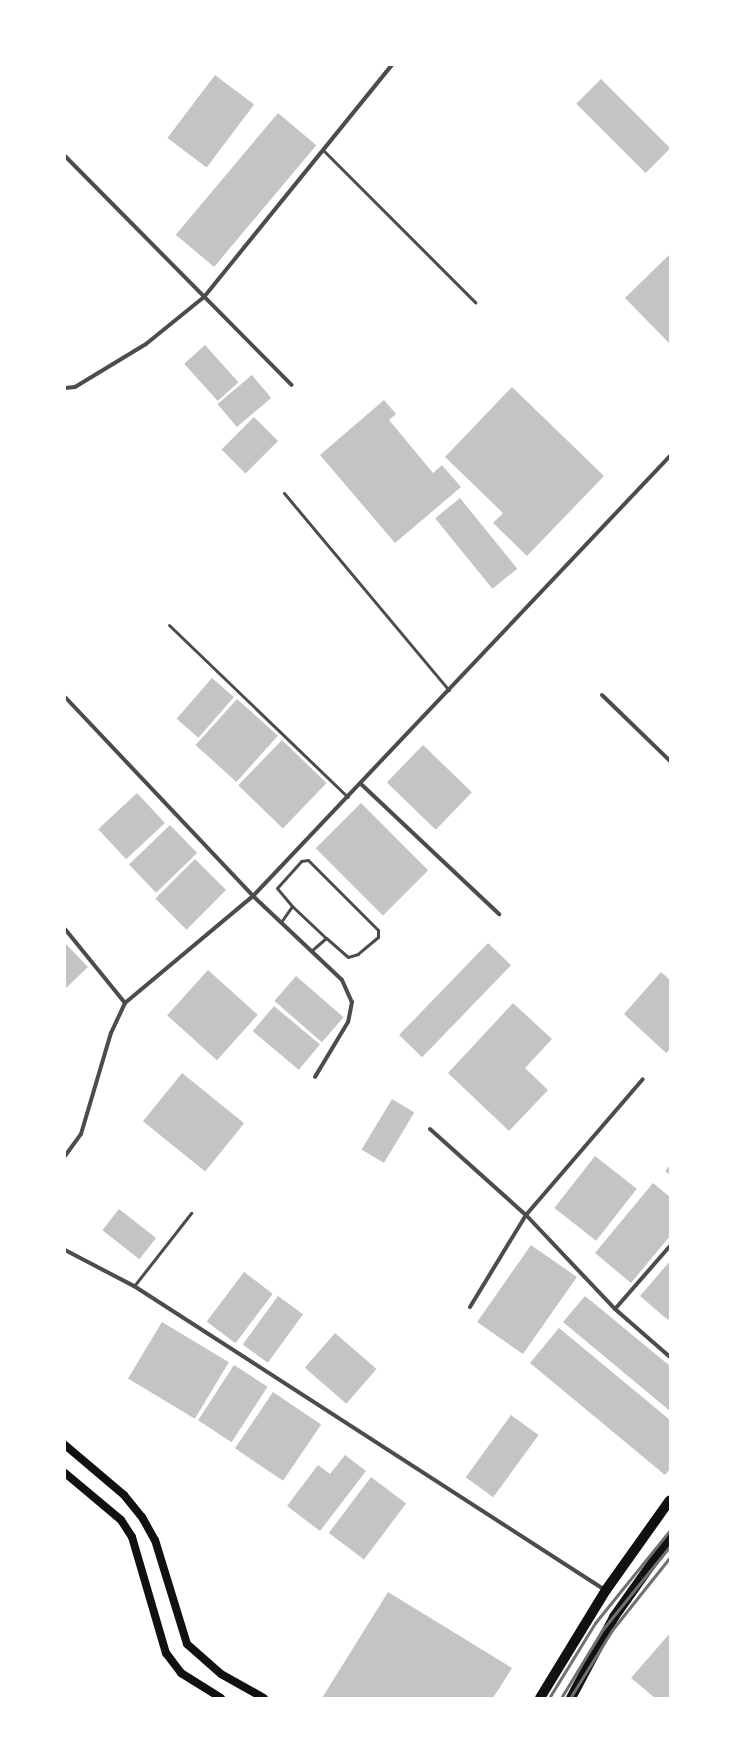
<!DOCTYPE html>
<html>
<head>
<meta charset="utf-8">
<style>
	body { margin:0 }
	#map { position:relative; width:735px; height:1763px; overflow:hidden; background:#fff; font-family:Figtree,sans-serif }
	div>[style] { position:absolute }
	.building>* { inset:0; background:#c4c4c4; transform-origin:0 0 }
	.service>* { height:3px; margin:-1.5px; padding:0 1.5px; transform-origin:1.5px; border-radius:1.5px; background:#4c4c4c }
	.minor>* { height:4px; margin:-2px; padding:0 2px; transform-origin:2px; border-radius:2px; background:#4c4c4c }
	.secondary>* { height:8px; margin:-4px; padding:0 4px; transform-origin:4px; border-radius:4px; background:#111 }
	.primary>* { height:10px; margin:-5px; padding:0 5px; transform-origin:5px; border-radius:5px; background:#111 }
	.rail>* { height:3px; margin:-1.5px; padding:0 1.5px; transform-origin:1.5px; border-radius:1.5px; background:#707070 }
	span { translate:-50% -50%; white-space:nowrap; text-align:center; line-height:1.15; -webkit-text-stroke:3px #fff; paint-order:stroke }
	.frame { position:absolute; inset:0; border:66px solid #fff; pointer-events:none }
</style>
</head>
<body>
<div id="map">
	<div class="building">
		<i style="left:215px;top:75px;width:49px;height:79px;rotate:37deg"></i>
		<i style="left:601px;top:79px;width:98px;height:35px;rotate:45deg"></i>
		<i style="left:278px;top:113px;width:50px;height:159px;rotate:40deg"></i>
		<i style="clip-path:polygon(670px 254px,670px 344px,625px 298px)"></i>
		<i style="left:205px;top:345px;width:50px;height:28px;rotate:48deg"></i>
		<i style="left:252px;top:375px;width:30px;height:45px;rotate:50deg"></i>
		<i style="clip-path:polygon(512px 387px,604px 476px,527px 556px,493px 523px,503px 513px,445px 457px)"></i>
		<i style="clip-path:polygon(384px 400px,396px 414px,389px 420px,433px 473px,442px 465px,461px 487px,395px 543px,320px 455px)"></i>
		<i style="left:254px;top:417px;width:34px;height:46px;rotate:45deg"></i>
		<i style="left:460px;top:498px;width:91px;height:32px;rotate:51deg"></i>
		<i style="left:212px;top:678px;width:29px;height:54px;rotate:41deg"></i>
		<i style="left:237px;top:699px;width:55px;height:62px;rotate:42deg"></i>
		<i style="left:282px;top:740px;width:62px;height:63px;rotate:44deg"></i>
		<i style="left:423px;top:745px;width:68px;height:52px;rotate:44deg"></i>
		<i style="left:137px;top:793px;width:41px;height:53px;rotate:47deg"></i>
		<i style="left:361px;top:803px;width:95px;height:64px;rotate:45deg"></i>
		<i style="left:170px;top:825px;width:39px;height:57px;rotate:46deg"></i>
		<i style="left:195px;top:859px;width:44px;height:56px;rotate:45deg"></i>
		<i style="clip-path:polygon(65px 943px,88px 967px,65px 989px)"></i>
		<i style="left:488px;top:943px;width:32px;height:128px;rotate:44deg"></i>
		<i style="left:208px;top:970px;width:67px;height:61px;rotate:42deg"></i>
		<i style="clip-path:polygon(661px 972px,670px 980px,670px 1049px,666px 1053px,624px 1014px)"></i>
		<i style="left:296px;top:976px;width:63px;height:33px;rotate:41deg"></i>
		<i style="clip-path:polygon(513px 1003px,552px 1039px,525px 1068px,548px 1090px,509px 1131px,448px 1073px)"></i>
		<i style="left:274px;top:1006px;width:60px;height:33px;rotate:40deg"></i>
		<i style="left:182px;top:1073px;width:80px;height:62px;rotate:39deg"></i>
		<i style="left:392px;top:1099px;width:26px;height:59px;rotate:31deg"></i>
		<i style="left:595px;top:1156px;width:53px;height:66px;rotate:38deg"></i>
		<i style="clip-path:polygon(670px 1165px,670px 1175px,665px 1171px)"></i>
		<i style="clip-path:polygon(653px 1183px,670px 1197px,670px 1236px,631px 1283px,595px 1253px)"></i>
		<i style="left:119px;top:1209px;width:47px;height:27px;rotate:38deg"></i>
		<i style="left:531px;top:1245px;width:56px;height:94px;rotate:35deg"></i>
		<i style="clip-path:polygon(670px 1261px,670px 1318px,668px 1320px,640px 1296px)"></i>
		<i style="left:244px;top:1272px;width:36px;height:62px;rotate:37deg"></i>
		<i style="left:278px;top:1296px;width:31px;height:60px;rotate:36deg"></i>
		<i style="clip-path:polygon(585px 1296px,670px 1366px,670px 1411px,563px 1322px)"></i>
		<i style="left:162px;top:1322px;width:78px;height:66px;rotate:31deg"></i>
		<i style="clip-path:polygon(559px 1328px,670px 1420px,670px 1469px,665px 1475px,530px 1363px)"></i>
		<i style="left:335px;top:1333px;width:55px;height:46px;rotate:41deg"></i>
		<i style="left:234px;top:1365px;width:40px;height:66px;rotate:33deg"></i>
		<i style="left:273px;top:1392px;width:58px;height:68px;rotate:34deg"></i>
		<i style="left:511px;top:1415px;width:34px;height:77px;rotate:36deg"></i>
		<i style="clip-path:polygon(345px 1455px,366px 1471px,320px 1531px,287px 1506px,318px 1465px,330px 1474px)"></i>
		<i style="left:371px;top:1477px;width:44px;height:70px;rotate:37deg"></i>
		<i style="clip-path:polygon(388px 1592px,512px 1668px,493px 1698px,322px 1698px)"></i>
		<i style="clip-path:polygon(670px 1633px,670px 1698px,655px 1698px,631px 1678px)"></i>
	</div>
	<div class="service">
		<i style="left:324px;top:151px;width:214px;rotate:45deg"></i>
		<i style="left:284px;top:493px;width:257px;rotate:50.1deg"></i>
		<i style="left:169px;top:625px;width:248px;rotate:43.9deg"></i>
		<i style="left:292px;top:906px;width:47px;rotate:43.3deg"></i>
		<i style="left:281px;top:922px;width:19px;rotate:-55deg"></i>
		<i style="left:292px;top:906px;width:23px;rotate:-130deg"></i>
		<i style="left:277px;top:888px;width:36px;rotate:-48deg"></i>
		<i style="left:301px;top:861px;width:7px;rotate:-8deg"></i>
		<i style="left:308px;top:860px;width:99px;rotate:45deg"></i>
		<i style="left:378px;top:930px;width:7px;rotate:90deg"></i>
		<i style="left:378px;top:937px;width:26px;rotate:140deg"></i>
		<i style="left:358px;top:954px;width:10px;rotate:163deg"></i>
		<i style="left:348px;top:957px;width:29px;rotate:-139deg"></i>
		<i style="left:326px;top:938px;width:20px;rotate:139deg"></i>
		<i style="left:134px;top:1286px;width:93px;rotate:-52deg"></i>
	</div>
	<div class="minor">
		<i style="left:65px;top:156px;width:322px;rotate:45.3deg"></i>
		<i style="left:65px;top:388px;width:10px;rotate:-6deg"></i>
		<i style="left:75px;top:387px;width:83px;rotate:-31.2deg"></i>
		<i style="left:146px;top:344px;width:75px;rotate:-39deg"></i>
		<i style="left:204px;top:297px;width:299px;rotate:-51deg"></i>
		<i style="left:602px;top:695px;width:95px;rotate:44.1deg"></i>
		<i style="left:65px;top:697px;width:274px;rotate:46.6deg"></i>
		<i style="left:253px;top:896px;width:122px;rotate:43.3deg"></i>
		<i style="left:342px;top:980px;width:24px;rotate:66deg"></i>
		<i style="left:352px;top:1002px;width:20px;rotate:101deg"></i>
		<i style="left:348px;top:1022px;width:64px;rotate:121deg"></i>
		<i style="left:361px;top:784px;width:190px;rotate:43.3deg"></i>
		<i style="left:65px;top:929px;width:95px;rotate:51deg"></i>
		<i style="left:430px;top:1129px;width:129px;rotate:41.9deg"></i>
		<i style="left:526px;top:1215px;width:129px;rotate:46.6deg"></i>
		<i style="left:615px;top:1309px;width:84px;rotate:-48.9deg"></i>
		<i style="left:65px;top:1156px;width:27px;rotate:-54deg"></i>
		<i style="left:81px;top:1134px;width:105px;rotate:-73.5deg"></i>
		<i style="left:111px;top:1033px;width:33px;rotate:-65deg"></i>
		<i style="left:125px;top:1003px;width:167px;rotate:-39.9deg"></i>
		<i style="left:253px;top:896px;width:606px;rotate:-46.54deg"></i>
		<i style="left:65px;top:1250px;width:78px;rotate:27.6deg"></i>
		<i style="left:134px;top:1286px;width:561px;rotate:32.84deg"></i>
		<i style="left:470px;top:1307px;width:108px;rotate:-58.7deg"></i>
		<i style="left:526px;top:1215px;width:179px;rotate:-49.3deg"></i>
		<i style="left:615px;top:1309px;width:73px;rotate:41.1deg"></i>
	</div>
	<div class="secondary">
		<i style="left:65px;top:1445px;width:77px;rotate:40.3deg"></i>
		<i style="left:124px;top:1495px;width:28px;rotate:51deg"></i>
		<i style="left:142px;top:1517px;width:26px;rotate:61deg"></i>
		<i style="left:155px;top:1540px;width:109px;rotate:72.9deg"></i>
		<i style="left:187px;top:1644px;width:45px;rotate:41.4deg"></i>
		<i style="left:221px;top:1674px;width:49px;rotate:29.2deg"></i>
		<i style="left:65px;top:1473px;width:73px;rotate:40deg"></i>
		<i style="left:121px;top:1520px;width:20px;rotate:57deg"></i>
		<i style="left:132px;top:1537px;width:121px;rotate:73.7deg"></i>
		<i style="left:166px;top:1653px;width:25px;rotate:53deg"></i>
		<i style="left:181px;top:1673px;width:47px;rotate:32deg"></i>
	</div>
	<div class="primary">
		<i style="left:540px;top:1698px;width:127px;rotate:-58.6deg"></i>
		<i style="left:606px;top:1590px;width:110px;rotate:-54.6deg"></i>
		<i style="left:571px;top:1698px;width:92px;rotate:-62deg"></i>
		<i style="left:614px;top:1617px;width:97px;rotate:-54.7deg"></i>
	</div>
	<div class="rail">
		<i style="left:549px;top:1698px;width:88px;rotate:-58.5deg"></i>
		<i style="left:595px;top:1623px;width:119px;rotate:-51.1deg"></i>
		<i style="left:561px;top:1698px;width:81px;rotate:-58.7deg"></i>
		<i style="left:603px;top:1629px;width:107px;rotate:-51.1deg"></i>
		<i style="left:570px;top:1698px;width:80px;rotate:-58.3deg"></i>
		<i style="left:612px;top:1630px;width:93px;rotate:-51.5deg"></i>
	</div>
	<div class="frame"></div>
</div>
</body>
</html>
